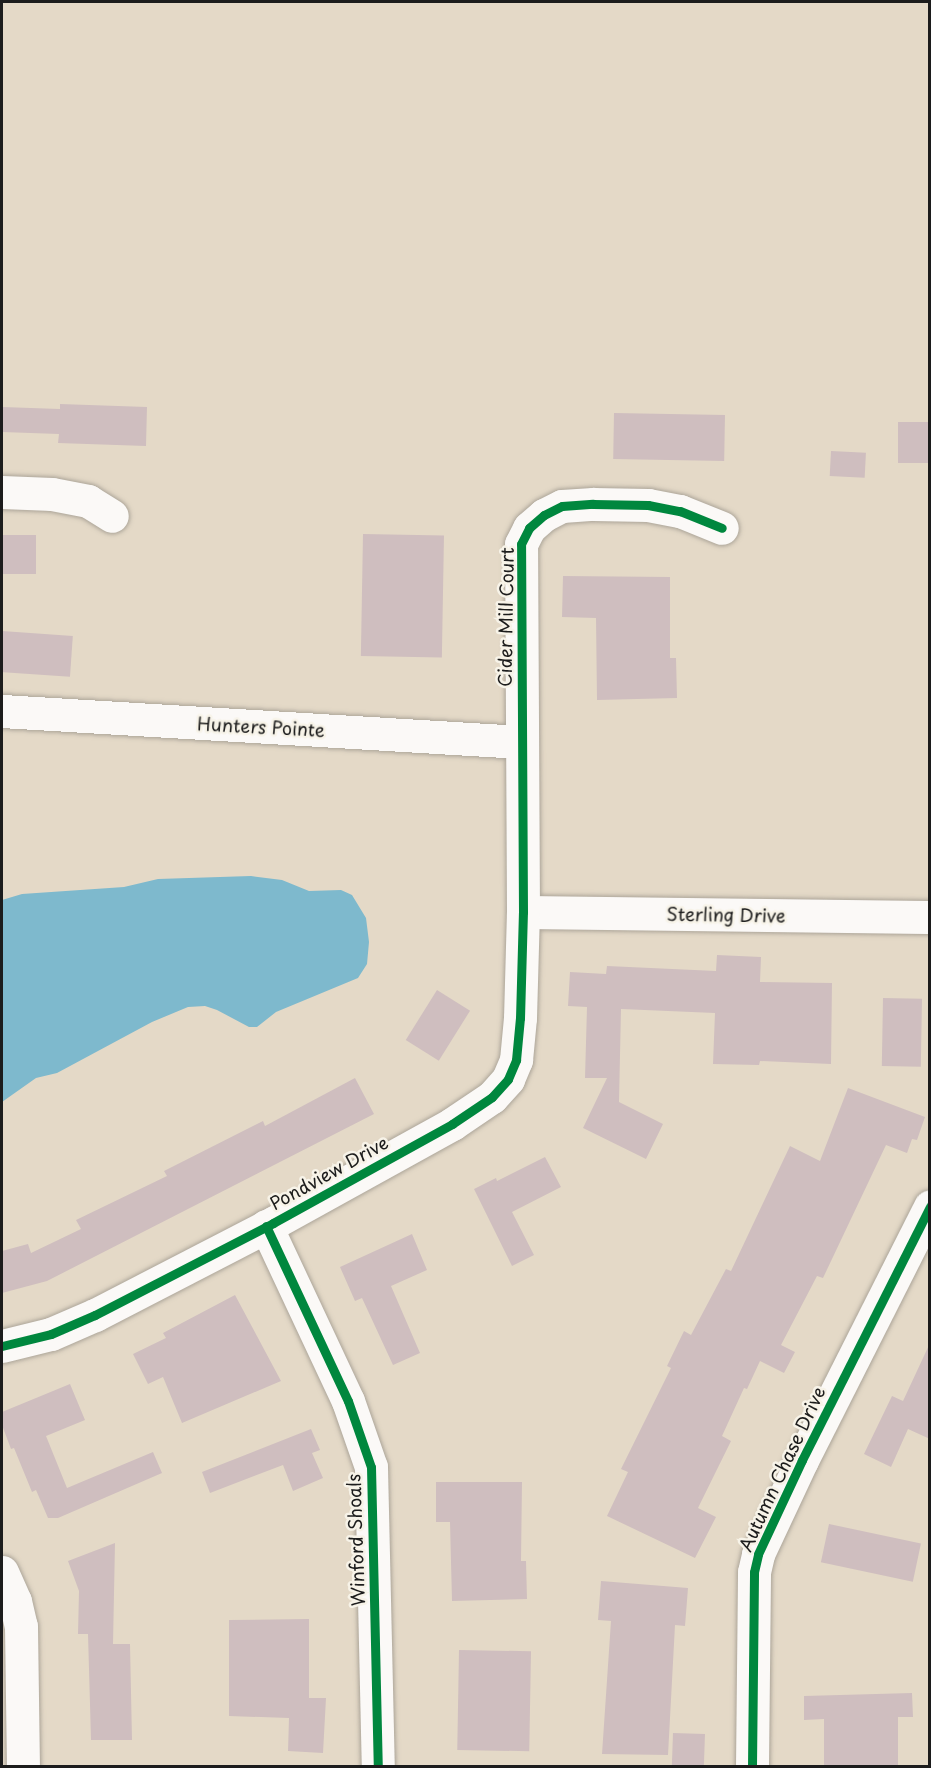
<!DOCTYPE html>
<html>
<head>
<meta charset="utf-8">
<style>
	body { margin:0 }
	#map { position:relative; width:931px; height:1768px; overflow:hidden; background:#e4d9c7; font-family:"Playpen Sans",sans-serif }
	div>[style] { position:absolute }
	.water>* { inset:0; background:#7eb9cd }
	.building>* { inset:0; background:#cfbebf; transform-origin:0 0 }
	.roads { filter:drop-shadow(0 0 2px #aca599) drop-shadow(0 0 2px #aca599) }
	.street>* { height:33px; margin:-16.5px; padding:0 16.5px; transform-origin:16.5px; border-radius:16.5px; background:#fbf9f7 }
	.cycleway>* { height:9px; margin:-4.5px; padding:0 4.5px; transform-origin:4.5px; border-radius:4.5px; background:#00873e }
	span { translate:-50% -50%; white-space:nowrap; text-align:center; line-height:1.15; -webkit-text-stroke:5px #f7f3e8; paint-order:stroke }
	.street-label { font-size:18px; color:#1c1c1c }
	.frame { position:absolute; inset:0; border:3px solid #1c1c1c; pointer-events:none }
</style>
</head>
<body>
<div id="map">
	<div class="water">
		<i style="clip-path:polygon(251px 876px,282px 880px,309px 891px,341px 890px,352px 895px,366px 918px,369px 942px,367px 964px,358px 978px,276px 1012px,257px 1027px,249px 1027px,217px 1010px,205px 1006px,188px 1007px,152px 1022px,57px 1073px,36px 1078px,2px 1102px,2px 900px,22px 894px,124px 887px,158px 879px)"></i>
	</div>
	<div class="building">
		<i style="clip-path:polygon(60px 404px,147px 407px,146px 446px,58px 443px,59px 434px,2px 432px,2px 407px,60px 409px)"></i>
		<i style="left:614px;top:413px;width:111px;height:46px;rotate:1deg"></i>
		<i style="left:898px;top:422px;width:32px;height:41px"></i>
		<i style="left:831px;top:451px;width:35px;height:25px;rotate:3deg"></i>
		<i style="left:363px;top:534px;width:81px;height:122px;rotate:1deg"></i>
		<i style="left:2px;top:535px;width:34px;height:39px"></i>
		<i style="clip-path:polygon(563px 576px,670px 577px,670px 658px,676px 658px,677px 698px,597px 700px,596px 618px,562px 617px)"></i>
		<i style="left:2px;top:631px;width:71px;height:41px;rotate:4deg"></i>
		<i style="clip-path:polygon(717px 955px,761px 957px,760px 982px,832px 983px,831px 1064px,760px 1061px,759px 1065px,713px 1064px,715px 1013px,621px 1009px,619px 1102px,663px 1124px,646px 1159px,583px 1128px,607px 1078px,585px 1078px,587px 1007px,568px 1006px,570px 972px,606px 974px,607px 966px,716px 971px)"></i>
		<i style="left:437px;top:990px;width:39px;height:59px;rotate:32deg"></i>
		<i style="left:883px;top:998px;width:39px;height:68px;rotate:1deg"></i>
		<i style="clip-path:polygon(355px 1078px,374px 1114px,47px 1281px,2px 1293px,2px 1251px,28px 1244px,31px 1253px,81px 1229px,76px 1220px,167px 1176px,164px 1171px,263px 1121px,265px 1126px)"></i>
		<i style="clip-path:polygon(848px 1088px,925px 1117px,917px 1140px,912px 1139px,907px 1153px,886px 1145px,823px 1278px,817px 1276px,781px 1345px,795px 1352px,784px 1373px,760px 1361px,747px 1389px,744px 1388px,722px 1436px,731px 1441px,698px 1508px,716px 1517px,695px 1558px,607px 1516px,628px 1472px,621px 1469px,671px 1368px,667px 1366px,684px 1331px,691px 1335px,726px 1269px,731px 1271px,790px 1146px,820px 1161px)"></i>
		<i style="clip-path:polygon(545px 1157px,561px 1187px,512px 1212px,534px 1255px,512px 1266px,474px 1189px,496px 1178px,497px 1181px)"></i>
		<i style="clip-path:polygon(412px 1234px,427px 1270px,391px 1286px,420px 1353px,393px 1365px,362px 1298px,355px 1301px,340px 1267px)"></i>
		<i style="clip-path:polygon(235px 1295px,281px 1381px,182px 1423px,163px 1377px,148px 1384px,133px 1354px,166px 1338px,163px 1333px)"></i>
		<i style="clip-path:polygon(930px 1343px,930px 1439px,908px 1429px,891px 1467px,864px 1454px,892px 1396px,903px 1401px)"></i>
		<i style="clip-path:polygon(70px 1384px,85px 1420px,46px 1436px,67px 1488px,153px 1452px,162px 1473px,58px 1518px,48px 1518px,36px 1490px,32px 1492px,14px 1448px,11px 1449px,2px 1425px,2px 1412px)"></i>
		<i style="clip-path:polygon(311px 1429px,320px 1450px,312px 1453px,323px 1478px,293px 1491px,283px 1465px,210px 1493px,202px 1472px)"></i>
		<i style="clip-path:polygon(436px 1482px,522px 1482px,521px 1561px,526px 1561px,527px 1599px,452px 1601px,450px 1522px,436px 1522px)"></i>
		<i style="left:829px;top:1524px;width:94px;height:39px;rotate:12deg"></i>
		<i style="clip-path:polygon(115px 1543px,113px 1644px,130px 1644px,132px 1740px,91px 1740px,88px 1634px,78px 1634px,79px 1591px,68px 1561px)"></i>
		<i style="clip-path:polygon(601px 1581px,688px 1588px,685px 1626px,675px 1625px,668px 1755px,602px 1754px,611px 1621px,598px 1620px)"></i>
		<i style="clip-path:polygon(309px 1619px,309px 1698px,326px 1698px,323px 1753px,288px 1751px,289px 1718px,229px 1716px,229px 1620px)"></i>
		<i style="left:459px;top:1650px;width:72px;height:100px;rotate:1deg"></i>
		<i style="clip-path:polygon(912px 1693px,913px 1717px,898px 1717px,898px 1767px,824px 1767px,824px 1719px,804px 1720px,804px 1696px)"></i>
		<i style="left:673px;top:1733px;width:32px;height:34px;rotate:2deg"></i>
	</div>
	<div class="roads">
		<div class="street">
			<i style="left:2px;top:492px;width:50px;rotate:2.3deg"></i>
			<i style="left:52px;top:494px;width:37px;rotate:11deg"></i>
			<i style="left:88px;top:501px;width:28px;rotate:32deg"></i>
			<i style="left:2px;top:711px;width:520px;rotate:3.42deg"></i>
			<i style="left:523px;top:912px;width:407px;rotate:0.7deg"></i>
			<i style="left:266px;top:1226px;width:193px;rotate:64.9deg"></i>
			<i style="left:348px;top:1401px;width:70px;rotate:70.8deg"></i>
			<i style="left:371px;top:1467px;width:299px;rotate:88.7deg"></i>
			<i style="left:2px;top:1346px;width:50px;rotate:-13.8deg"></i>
			<i style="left:51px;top:1334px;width:48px;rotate:-23.4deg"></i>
			<i style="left:95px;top:1315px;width:200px;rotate:-27.3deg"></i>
			<i style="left:273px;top:1223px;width:205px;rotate:-28.9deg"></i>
			<i style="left:452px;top:1124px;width:48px;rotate:-34deg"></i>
			<i style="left:492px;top:1097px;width:24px;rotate:-48deg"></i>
			<i style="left:508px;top:1079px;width:21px;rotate:-67deg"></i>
			<i style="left:516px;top:1060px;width:42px;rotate:-84.6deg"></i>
			<i style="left:520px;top:1018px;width:106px;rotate:-88.4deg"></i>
			<i style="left:523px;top:912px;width:368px;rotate:-90.3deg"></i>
			<i style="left:521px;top:544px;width:18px;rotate:-63deg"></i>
			<i style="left:529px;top:528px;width:20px;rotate:-41deg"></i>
			<i style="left:544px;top:515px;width:20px;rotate:-27deg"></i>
			<i style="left:562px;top:506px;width:31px;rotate:-4deg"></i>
			<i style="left:593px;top:504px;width:55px;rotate:1deg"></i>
			<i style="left:648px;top:505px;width:33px;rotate:11deg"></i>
			<i style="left:680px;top:511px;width:45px;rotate:22deg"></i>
			<i style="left:2px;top:1572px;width:32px;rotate:66deg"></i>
			<i style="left:15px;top:1601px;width:26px;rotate:77deg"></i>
			<i style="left:21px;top:1626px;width:140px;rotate:89.2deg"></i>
			<i style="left:752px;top:1766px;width:194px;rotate:-89.4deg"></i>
			<i style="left:754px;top:1572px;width:18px;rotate:-77deg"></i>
			<i style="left:758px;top:1554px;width:104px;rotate:-64.9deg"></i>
			<i style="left:802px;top:1460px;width:284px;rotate:-63.2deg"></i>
		</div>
	</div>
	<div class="cycleway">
		<i style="left:266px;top:1226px;width:193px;rotate:64.9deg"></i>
		<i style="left:348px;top:1401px;width:70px;rotate:70.8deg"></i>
		<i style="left:371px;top:1467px;width:299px;rotate:88.7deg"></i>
		<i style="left:2px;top:1346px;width:50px;rotate:-13.8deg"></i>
		<i style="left:51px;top:1334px;width:48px;rotate:-23.4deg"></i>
		<i style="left:95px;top:1315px;width:200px;rotate:-27.3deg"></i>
		<i style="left:273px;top:1223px;width:205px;rotate:-28.9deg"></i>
		<i style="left:452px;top:1124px;width:48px;rotate:-34deg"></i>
		<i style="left:492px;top:1097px;width:24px;rotate:-48deg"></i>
		<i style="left:508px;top:1079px;width:21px;rotate:-67deg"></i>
		<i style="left:516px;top:1060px;width:42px;rotate:-84.6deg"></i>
		<i style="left:520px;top:1018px;width:106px;rotate:-88.4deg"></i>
		<i style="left:523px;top:912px;width:368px;rotate:-90.3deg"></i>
		<i style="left:521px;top:544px;width:18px;rotate:-63deg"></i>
		<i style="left:529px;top:528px;width:20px;rotate:-41deg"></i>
		<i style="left:544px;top:515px;width:20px;rotate:-27deg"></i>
		<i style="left:562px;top:506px;width:31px;rotate:-4deg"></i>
		<i style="left:593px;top:504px;width:55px;rotate:1deg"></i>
		<i style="left:648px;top:505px;width:33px;rotate:11deg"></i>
		<i style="left:680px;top:511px;width:45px;rotate:22deg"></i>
		<i style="left:752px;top:1766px;width:194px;rotate:-89.4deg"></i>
		<i style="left:754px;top:1572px;width:18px;rotate:-77deg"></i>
		<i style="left:758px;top:1554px;width:104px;rotate:-64.9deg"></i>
		<i style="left:802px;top:1460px;width:284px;rotate:-63.2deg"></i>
	</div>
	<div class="street-label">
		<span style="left:506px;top:617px;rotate:-89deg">Cider Mill Court</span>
		<span style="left:261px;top:727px;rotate:3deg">Hunters Pointe</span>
		<span style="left:726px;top:915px;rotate:1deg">Sterling Drive</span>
		<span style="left:329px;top:1173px;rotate:-29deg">Pondview Drive</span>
		<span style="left:782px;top:1469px;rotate:-65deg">Autumn Chase Drive</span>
		<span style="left:356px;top:1540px;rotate:-92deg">Winford Shoals</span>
	</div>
	<div class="frame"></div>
</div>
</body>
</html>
